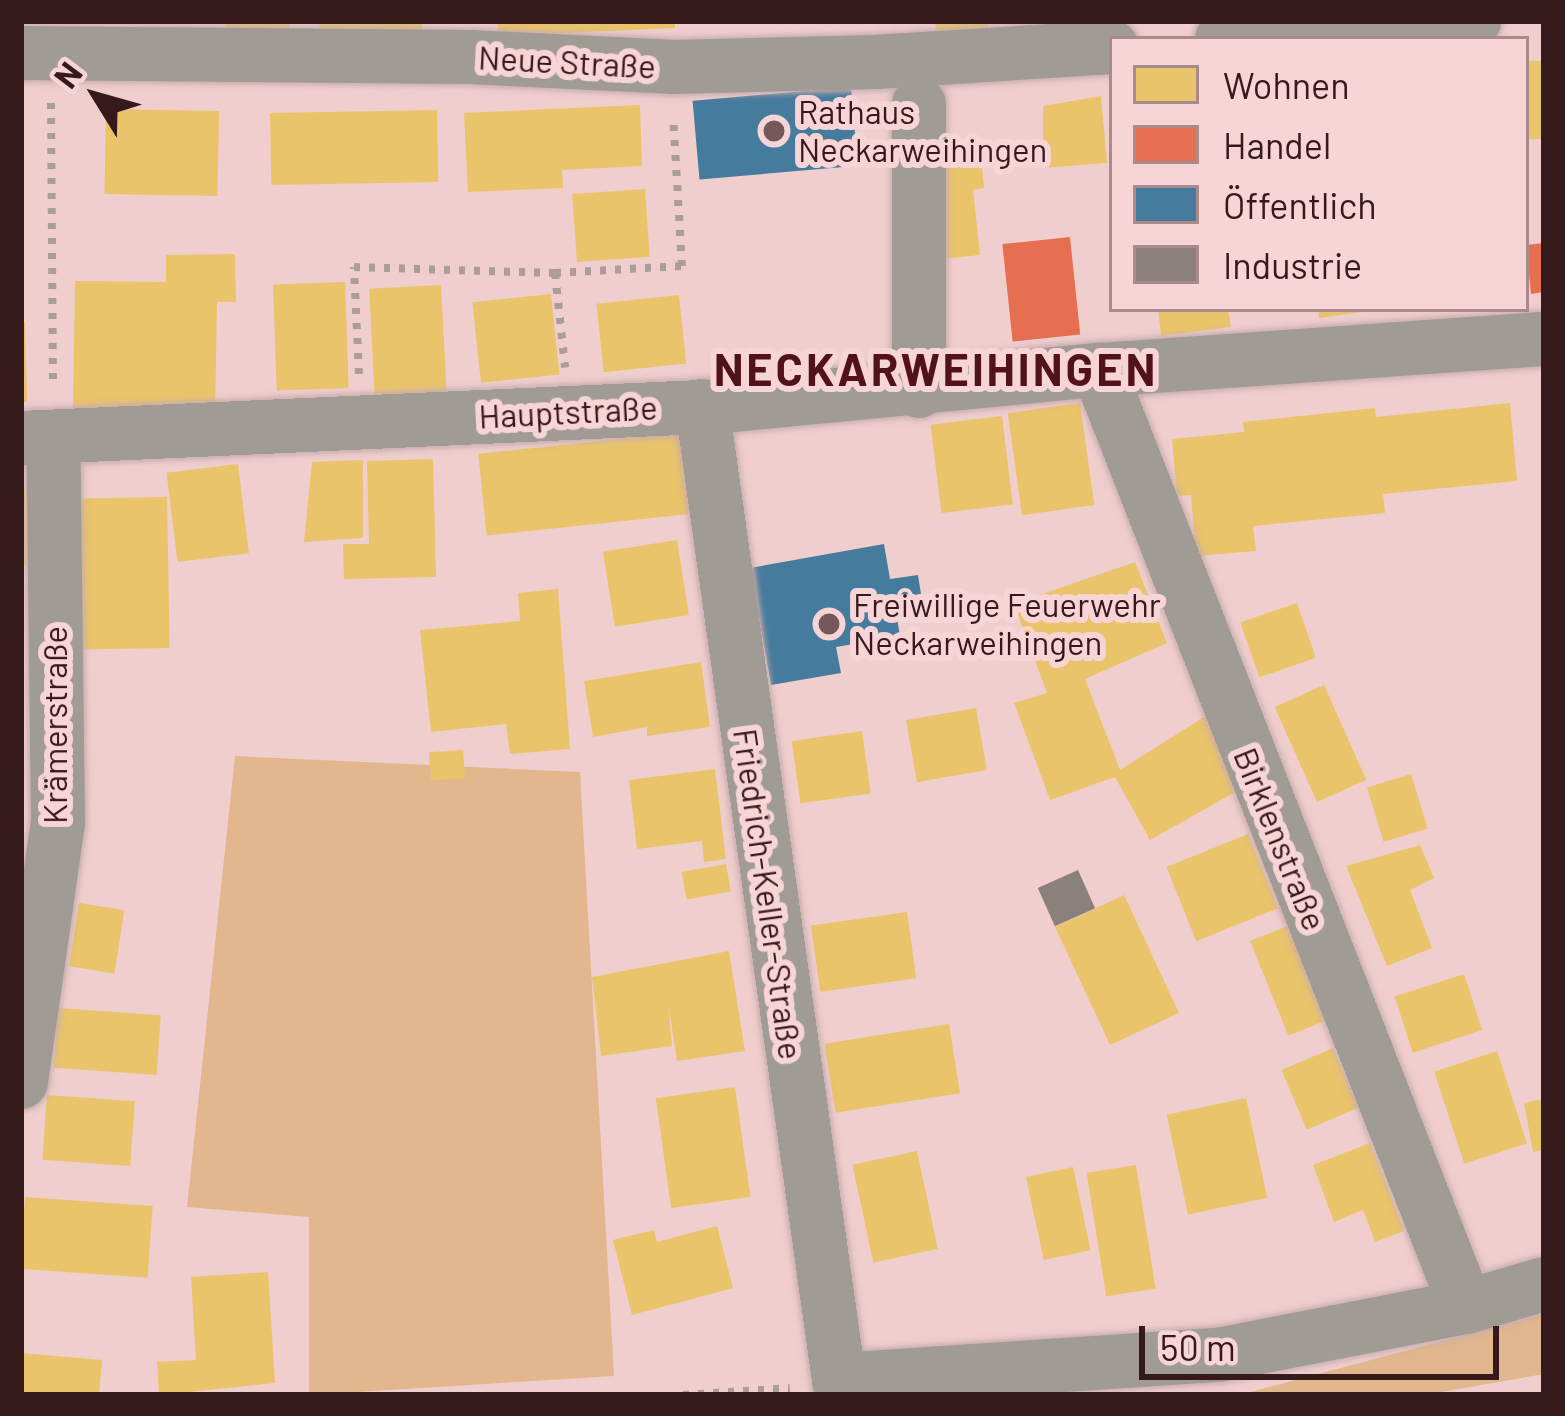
<!DOCTYPE html>
<html>
<head>
<meta charset="utf-8">
<style>
	body { margin:0 }
	#map { position:relative; width:1565px; height:1416px; overflow:hidden; background:#f0cece; font-family:Barlow,sans-serif }
	div>[style] { position:absolute }
	.green>* { inset:0; background:#e2b78d }
	.homes>* { inset:0; background:#e9c46a; transform-origin:0 0 }
	.shops>* { inset:0; background:#e76f51; transform-origin:0 0 }
	.public>* { inset:0; background:#457b9d; transform-origin:0 0 }
	.industry>* { inset:0; background:#8a817c; transform-origin:0 0 }
	.path>* { height:8px; margin-top:-4px; transform-origin:0; background:repeating-linear-gradient(90deg,#ac9d9a 0 6px,transparent 0 15px) }
	.roads { filter:drop-shadow(0 0 3px #c8acad) drop-shadow(0 0 3px #c8acad) }
	.minor>* { height:54px; margin:-27px; padding:0 27px; transform-origin:27px; border-radius:27px; background:#a09b95 }
	.dots>* { width:33px; height:33px; translate:-50% -50%; box-sizing:border-box; border:6px solid #f7d5d6; border-radius:50% }
	span { translate:-50% -50%; white-space:nowrap; text-align:center; line-height:1.15; -webkit-text-stroke:12px #f7d5d6; paint-order:stroke }
	.street-label { font-size:33px; color:#36191b }
	.poi-label { font-size:33px; color:#36191b }
	.left { translate:0 -50%; text-align:left }
	.district-label { font-size:45px; color:#51121c; font-weight:700; letter-spacing:3px }
	.frame { position:absolute; inset:0; border:24px solid #36191b; pointer-events:none }
	.legend { position:absolute; left:1109px; top:36px; width:420px; height:276px; box-sizing:border-box; background:#f7d5d6; border:3px solid #aa8a8b; margin:0; padding:15px 21px; list-style:none; font-size:36px; color:#36191b }
	.legend li { display:flex; align-items:center; gap:24px; height:60px }
	.legend b { width:60px; border:3px solid #aa8a8b }
	.north { position:absolute; left:36px; top:36px; width:120px; height:120px; -webkit-text-stroke:9px #f7d5d6; paint-order:stroke; rotate:307deg; font-size:33px; font-weight:700; line-height:48px; text-align:center; color:#36191b }
	.north::after { content:''; display:block; margin:auto; width:42px; height:54px; background:#36191b; clip-path:polygon(50% 0,100% 100%,50% 72%,0 100%) }
	.scale { position:absolute; left:1139px; top:1326px; width:360px; height:54px; box-sizing:border-box; border:6px solid #36191b; border-top:0; padding-left:15px; font-size:36px; line-height:42px; white-space:nowrap; color:#36191b; -webkit-text-stroke:9px #f7d5d6; paint-order:stroke }
</style>
</head>
<body>
<div id="map">
	<div class="green">
		<i style="clip-path:polygon(235px 756px,580px 772px,614px 1376px,309px 1395px,309px 1217px,187px 1207px)"></i>
		<i style="clip-path:polygon(1544px 1314px,1544px 1374px,1424px 1395px,1239px 1395px)"></i>
	</div>
	<div class="homes">
		<i style="clip-path:polygon(225px 21px,289px 21px,289px 28px,226px 31px)"></i>
		<i style="clip-path:polygon(319px 21px,422px 21px,422px 31px,320px 35px)"></i>
		<i style="clip-path:polygon(498px 21px,675px 21px,675px 28px,498px 36px)"></i>
		<i style="clip-path:polygon(935px 21px,988px 21px,988px 27px,936px 32px)"></i>
		<i style="left:1544px;top:61px;width:78px;height:18px;rotate:90deg"></i>
		<i style="clip-path:polygon(1101px 96px,1107px 163px,1043px 168px,1043px 106px)"></i>
		<i style="clip-path:polygon(640px 105px,642px 166px,562px 170px,563px 188px,468px 192px,464px 113px)"></i>
		<i style="left:106px;top:109px;width:113px;height:85px;rotate:1deg"></i>
		<i style="left:437px;top:110px;width:72px;height:167px;rotate:89deg"></i>
		<i style="clip-path:polygon(981px 156px,984px 188px,973px 190px,980px 255px,942px 259px,931px 162px)"></i>
		<i style="left:645px;top:189px;width:68px;height:73px;rotate:86deg"></i>
		<i style="clip-path:polygon(235px 254px,236px 302px,217px 302px,215px 414px,73px 412px,75px 281px,166px 282px,166px 255px)"></i>
		<i style="left:345px;top:282px;width:106px;height:72px;rotate:88deg"></i>
		<i style="left:441px;top:285px;width:108px;height:72px;rotate:87deg"></i>
		<i style="left:551px;top:294px;width:81px;height:79px;rotate:84deg"></i>
		<i style="left:679px;top:295px;width:69px;height:83px;rotate:84deg"></i>
		<i style="clip-path:polygon(1158px 309px,1228px 309px,1231px 327px,1161px 336px)"></i>
		<i style="clip-path:polygon(1318px 309px,1361px 309px,1362px 312px,1319px 318px)"></i>
		<i style="clip-path:polygon(21px 322px,25px 322px,27px 402px,21px 402px)"></i>
		<i style="left:1080px;top:403px;width:103px;height:73px;rotate:82deg"></i>
		<i style="clip-path:polygon(1510px 403px,1517px 481px,1383px 494px,1385px 513px,1253px 526px,1256px 551px,1196px 556px,1191px 495px,1177px 496px,1172px 439px,1244px 432px,1243px 422px,1375px 408px,1376px 417px)"></i>
		<i style="left:1002px;top:416px;width:89px;height:72px;rotate:83deg"></i>
		<i style="left:686px;top:432px;width:82px;height:209px;rotate:84deg"></i>
		<i style="clip-path:polygon(433px 459px,436px 577px,344px 579px,343px 544px,369px 544px,367px 461px)"></i>
		<i style="clip-path:polygon(363px 460px,363px 538px,304px 542px,312px 462px)"></i>
		<i style="left:238px;top:464px;width:90px;height:72px;rotate:83deg"></i>
		<i style="clip-path:polygon(21px 489px,25px 489px,26px 565px,21px 565px)"></i>
		<i style="left:167px;top:497px;width:151px;height:89px;rotate:89deg"></i>
		<i style="left:677px;top:540px;width:76px;height:75px;rotate:81deg"></i>
		<i style="clip-path:polygon(1135px 562px,1167px 643px,1085px 679px,1120px 770px,1204px 717px,1239px 790px,1150px 840px,1115px 777px,1050px 800px,1014px 703px,1047px 693px,1014px 604px)"></i>
		<i style="clip-path:polygon(558px 589px,570px 749px,510px 754px,506px 724px,431px 732px,420px 630px,520px 621px,518px 593px)"></i>
		<i style="left:1297px;top:603px;width:58px;height:60px;rotate:71deg"></i>
		<i style="clip-path:polygon(701px 662px,710px 727px,647px 736px,647px 727px,593px 737px,584px 681px)"></i>
		<i style="left:1324px;top:685px;width:104px;height:54px;rotate:66deg"></i>
		<i style="left:976px;top:708px;width:63px;height:71px;rotate:80deg"></i>
		<i style="left:862px;top:731px;width:63px;height:71px;rotate:82deg"></i>
		<i style="left:463px;top:750px;width:28px;height:34px;rotate:86deg"></i>
		<i style="clip-path:polygon(715px 769px,726px 859px,704px 862px,702px 841px,637px 849px,629px 780px)"></i>
		<i style="left:1411px;top:774px;width:57px;height:46px;rotate:73deg"></i>
		<i style="left:1248px;top:834px;width:80px;height:88px;rotate:68deg"></i>
		<i style="clip-path:polygon(1420px 845px,1434px 878px,1410px 890px,1432px 948px,1387px 966px,1346px 866px)"></i>
		<i style="left:726px;top:864px;width:28px;height:45px;rotate:80deg"></i>
		<i style="left:1124px;top:895px;width:130px;height:76px;rotate:65deg"></i>
		<i style="left:79px;top:903px;width:46px;height:64px;rotate:9deg"></i>
		<i style="left:907px;top:912px;width:67px;height:97px;rotate:82deg"></i>
		<i style="left:1290px;top:925px;width:102px;height:43px;rotate:68deg"></i>
		<i style="clip-path:polygon(729px 951px,745px 1051px,677px 1061px,668px 1002px,672px 1046px,601px 1056px,592px 977px)"></i>
		<i style="left:1464px;top:974px;width:59px;height:73px;rotate:72deg"></i>
		<i style="left:58px;top:1008px;width:103px;height:60px;rotate:4deg"></i>
		<i style="left:949px;top:1024px;width:70px;height:126px;rotate:81deg"></i>
		<i style="left:1333px;top:1048px;width:65px;height:56px;rotate:67deg"></i>
		<i style="left:1497px;top:1051px;width:97px;height:66px;rotate:72deg"></i>
		<i style="left:735px;top:1087px;width:111px;height:80px;rotate:82deg"></i>
		<i style="left:47px;top:1095px;width:88px;height:65px;rotate:4deg"></i>
		<i style="left:1246px;top:1098px;width:102px;height:81px;rotate:78deg"></i>
		<i style="clip-path:polygon(1544px 1099px,1544px 1150px,1533px 1152px,1524px 1103px)"></i>
		<i style="clip-path:polygon(1370px 1143px,1404px 1231px,1375px 1242px,1363px 1210px,1334px 1222px,1313px 1165px)"></i>
		<i style="left:917px;top:1151px;width:100px;height:66px;rotate:78deg"></i>
		<i style="left:1136px;top:1165px;width:125px;height:50px;rotate:81deg"></i>
		<i style="left:1073px;top:1167px;width:85px;height:48px;rotate:78deg"></i>
		<i style="left:25px;top:1197px;width:128px;height:72px;rotate:4deg"></i>
		<i style="clip-path:polygon(717px 1226px,733px 1288px,632px 1315px,613px 1240px,654px 1230px,657px 1242px)"></i>
		<i style="clip-path:polygon(268px 1272px,275px 1383px,159px 1395px,157px 1362px,196px 1360px,191px 1277px)"></i>
		<i style="clip-path:polygon(21px 1353px,102px 1360px,99px 1395px,21px 1395px)"></i>
	</div>
	<div class="shops">
		<i style="left:1070px;top:237px;width:98px;height:68px;rotate:84deg"></i>
		<i style="clip-path:polygon(1544px 243px,1544px 292px,1531px 294px,1526px 245px)"></i>
	</div>
	<div class="public">
		<i style="left:851px;top:87px;width:79px;height:159px;rotate:85deg"></i>
		<i style="clip-path:polygon(884px 544px,890px 579px,918px 575px,923px 607px,896px 612px,900px 636px,836px 647px,841px 673px,771px 685px,750px 568px)"></i>
	</div>
	<div class="industry">
		<i style="left:1078px;top:870px;width:42px;height:44px;rotate:66deg"></i>
	</div>
	<div class="path">
		<i style="left:51px;top:103px;width:285px;rotate:89.6deg"></i>
		<i style="left:555px;top:273px;width:95px;rotate:83.9deg"></i>
		<i style="left:359px;top:374px;width:107px;rotate:-92.7deg"></i>
		<i style="left:354px;top:267px;width:201px;rotate:1.7deg"></i>
		<i style="left:555px;top:273px;width:127px;rotate:-3.2deg"></i>
		<i style="left:682px;top:266px;width:150px;rotate:-93.4deg"></i>
		<i style="left:683px;top:1395px;width:107px;rotate:-3.7deg"></i>
	</div>
	<div class="roads">
		<div class="minor">
			<i style="left:1222px;top:39px;width:253px;rotate:-4.1deg"></i>
			<i style="left:21px;top:53px;width:449px;rotate:0.5deg"></i>
			<i style="left:470px;top:57px;width:201px;rotate:2.8deg"></i>
			<i style="left:671px;top:67px;width:204px;rotate:-1.4deg"></i>
			<i style="left:875px;top:62px;width:237px;rotate:-3.6deg"></i>
			<i style="left:1099px;top:370px;width:1006px;rotate:68.61deg"></i>
			<i style="left:919px;top:391px;width:287px;rotate:-90deg"></i>
			<i style="left:702px;top:406px;width:984px;rotate:81.99deg"></i>
			<i style="left:839px;top:1380px;width:380px;rotate:-3.8deg"></i>
			<i style="left:1218px;top:1355px;width:253px;rotate:-11deg"></i>
			<i style="left:1466px;top:1307px;width:81px;rotate:-16.4deg"></i>
			<i style="left:21px;top:438px;width:702px;rotate:-2.61deg"></i>
			<i style="left:722px;top:406px;width:379px;rotate:-5.5deg"></i>
			<i style="left:1099px;top:370px;width:446px;rotate:-4deg"></i>
			<i style="left:21px;top:1082px;width:262px;rotate:-81.9deg"></i>
			<i style="left:58px;top:823px;width:385px;rotate:-90.7deg"></i>
		</div>
	</div>
	<div class="dots">
		<i style="left:774px;top:131px;background:#77585a"></i>
		<i style="left:829px;top:624px;background:#77585a"></i>
	</div>
	<div class="street-label">
		<span style="left:567px;top:62px;rotate:3deg">Neue Straße</span>
		<span style="left:568px;top:412px;rotate:-3deg">Hauptstraße</span>
		<span style="left:55px;top:725px;rotate:-90deg">Krämerstraße</span>
		<span style="left:1280px;top:839px;rotate:68deg">Birklenstraße</span>
		<span style="left:768px;top:894px;rotate:82deg">Friedrich-Keller-Straße</span>
	</div>
	<div class="poi-label">
		<span class="left" style="left:798px;top:131px">Rathaus<br>Neckarweihingen</span>
		<span class="left" style="left:853px;top:624px">Freiwillige Feuerwehr<br>Neckarweihingen</span>
	</div>
	<div class="district-label">
		<span style="left:936px;top:369px">NECKARWEIHINGEN</span>
	</div>
	<div class="frame"></div>
	<ul class="legend">
	<li><b style="height:33px;background:#e9c46a"></b>Wohnen</li>
	<li><b style="height:33px;background:#e76f51"></b>Handel</li>
	<li><b style="height:33px;background:#457b9d"></b>Öffentlich</li>
	<li><b style="height:33px;background:#8a817c"></b>Industrie</li>
	</ul>
	<div class="north">N</div>
	<div class="scale">50 m</div>
</div>
</body>
</html>
